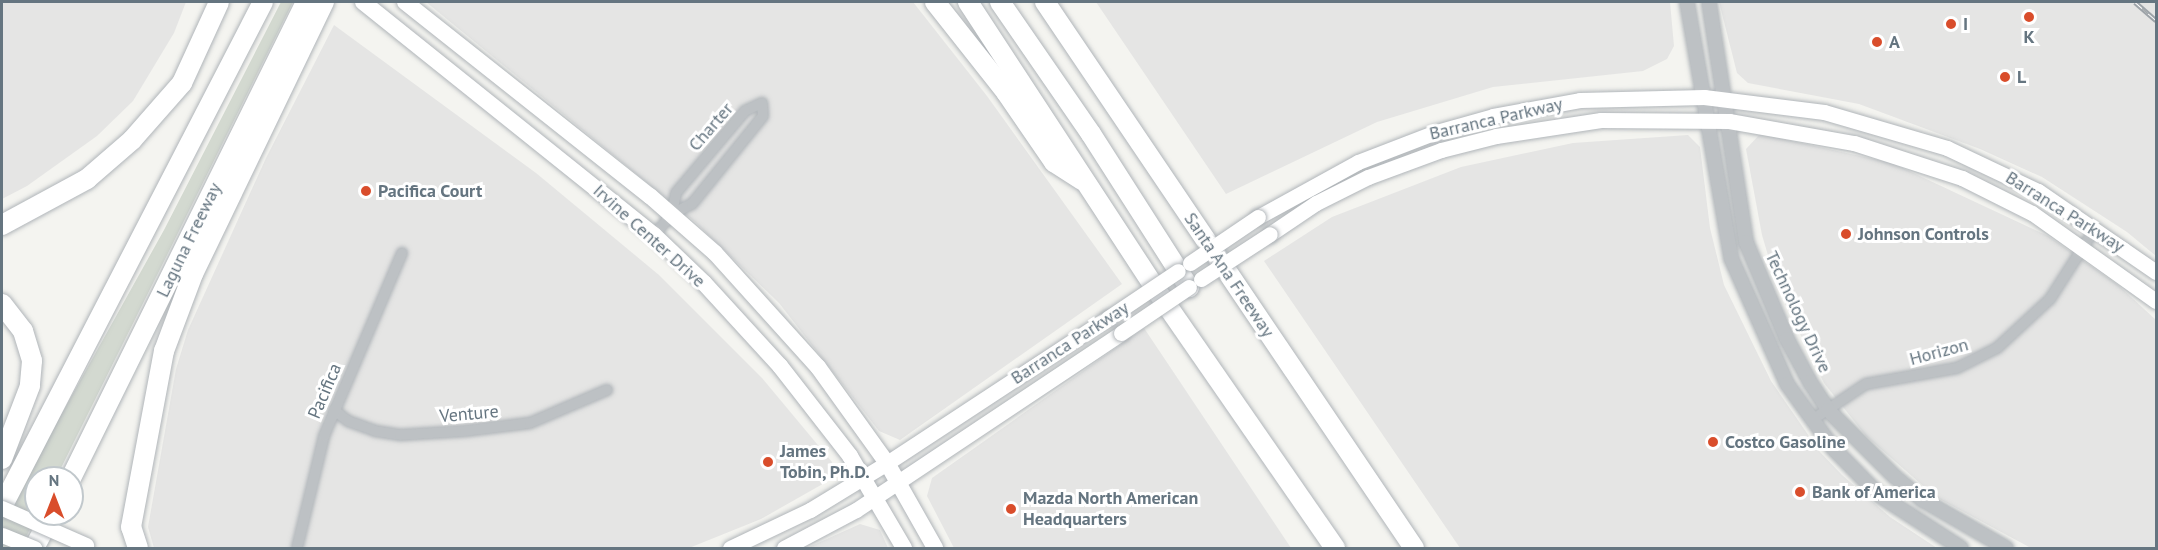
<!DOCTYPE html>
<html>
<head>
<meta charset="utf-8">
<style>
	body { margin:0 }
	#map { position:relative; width:2158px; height:550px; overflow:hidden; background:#f4f4f0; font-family:"PT Sans",sans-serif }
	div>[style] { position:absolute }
	.built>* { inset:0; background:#e5e5e4 }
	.green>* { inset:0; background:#d3d9d0 }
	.roads { filter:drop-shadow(0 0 2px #b0b5b9) drop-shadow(0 0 2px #b0b5b9) }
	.minor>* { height:10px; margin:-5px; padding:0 5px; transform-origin:5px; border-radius:5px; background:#bdc1c4 }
	.tertiary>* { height:14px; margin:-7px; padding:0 7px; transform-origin:7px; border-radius:7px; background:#bdc1c4 }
	.secondary>* { height:15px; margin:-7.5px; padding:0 7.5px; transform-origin:7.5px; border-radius:7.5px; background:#fff }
	.primary>* { height:16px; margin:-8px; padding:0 8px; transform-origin:8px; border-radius:8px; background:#fff }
	.motorway>* { height:20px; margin:-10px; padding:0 10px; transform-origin:10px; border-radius:10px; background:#fff }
	.rail>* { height:5px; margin-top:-2.5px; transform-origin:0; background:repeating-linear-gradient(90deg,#fff 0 9px,#9da3a8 0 18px); box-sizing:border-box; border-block:2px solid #9da3a8 }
	.bridges { filter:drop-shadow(0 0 2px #b0b5b9) drop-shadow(0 0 2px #b0b5b9) }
	.secondary-bridge>* { height:15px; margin:-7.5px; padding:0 7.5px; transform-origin:7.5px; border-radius:7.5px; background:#fff }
	.dots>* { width:16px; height:16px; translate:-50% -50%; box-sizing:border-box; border:3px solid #fff; border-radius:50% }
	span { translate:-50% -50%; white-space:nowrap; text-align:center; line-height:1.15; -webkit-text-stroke:6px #fff; paint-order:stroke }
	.poi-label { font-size:18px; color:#657580; font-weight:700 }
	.left { translate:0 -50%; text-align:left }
	.street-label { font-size:18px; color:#657580 }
	.frame { position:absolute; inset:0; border:3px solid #657580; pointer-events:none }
	.north { position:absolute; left:24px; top:466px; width:60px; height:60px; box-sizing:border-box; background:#fff; border:2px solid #c1c8cc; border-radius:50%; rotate:0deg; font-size:16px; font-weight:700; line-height:24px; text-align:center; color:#657580 }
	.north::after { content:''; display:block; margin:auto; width:21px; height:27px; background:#d94d2b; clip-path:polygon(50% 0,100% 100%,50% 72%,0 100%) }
</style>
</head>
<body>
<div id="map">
	<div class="built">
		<i style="clip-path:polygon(2px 2px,186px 2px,174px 33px,133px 101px,97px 136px,27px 186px,2px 199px)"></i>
		<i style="clip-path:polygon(426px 2px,913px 2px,987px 96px,1122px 284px,900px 440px,879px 431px,779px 303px,695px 222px)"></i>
		<i style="clip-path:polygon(1096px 2px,1670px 2px,1674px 46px,1667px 59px,1643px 71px,1493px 87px,1377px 122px,1226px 194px)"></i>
		<i style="clip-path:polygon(1719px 2px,2156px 2px,2156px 256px,2127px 232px,2042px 177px,1980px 149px,1859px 104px,1748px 83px,1737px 73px)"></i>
		<i style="clip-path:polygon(334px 25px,536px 173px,659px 275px,762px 378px,832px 462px,828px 481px,761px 519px,689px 548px,154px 548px,148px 527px,176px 369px,188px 330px,266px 158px)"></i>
		<i style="clip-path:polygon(1760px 134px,1892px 163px,2048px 236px,2118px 285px,2156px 320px,2156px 548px,2031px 548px,1936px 497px,1866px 436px,1824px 383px,1778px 289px,1762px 235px,1746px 149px)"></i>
		<i style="clip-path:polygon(1688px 135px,1700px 147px,1710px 228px,1724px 285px,1771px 381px,1820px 452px,1842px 475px,1890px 517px,1937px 548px,1460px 548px,1264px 261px,1332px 217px,1461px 167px,1573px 143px)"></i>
		<i style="clip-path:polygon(1144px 328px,1291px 548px,954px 548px,927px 496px,932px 478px)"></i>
		<i style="clip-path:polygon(860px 524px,880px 530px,888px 548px,807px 548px)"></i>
	</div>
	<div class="green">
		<i style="clip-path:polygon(281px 2px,293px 2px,56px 478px,36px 478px,38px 514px,20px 548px,2px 548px,2px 521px,164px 230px)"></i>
	</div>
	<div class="roads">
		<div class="minor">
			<i style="left:654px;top:235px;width:28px;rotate:-49deg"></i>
			<i style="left:672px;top:214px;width:22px;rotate:-27deg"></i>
			<i style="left:692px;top:204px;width:113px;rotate:-51.1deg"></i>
			<i style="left:763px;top:116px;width:13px;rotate:-94deg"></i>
			<i style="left:762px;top:103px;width:19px;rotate:155deg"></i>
			<i style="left:745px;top:111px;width:107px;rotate:130.1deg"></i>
			<i style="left:676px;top:193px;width:21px;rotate:101deg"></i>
			<i style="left:334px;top:410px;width:18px;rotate:38deg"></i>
			<i style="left:348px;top:421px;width:29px;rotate:20deg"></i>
			<i style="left:375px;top:431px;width:25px;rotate:9deg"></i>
			<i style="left:400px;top:435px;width:65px;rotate:-3.5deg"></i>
			<i style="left:465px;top:431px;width:65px;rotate:-7deg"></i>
			<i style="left:530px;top:423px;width:84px;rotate:-23.2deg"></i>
			<i style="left:1812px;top:420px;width:65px;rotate:-33.7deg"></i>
			<i style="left:1866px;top:384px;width:92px;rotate:-10deg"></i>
			<i style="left:1957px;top:368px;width:45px;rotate:-26.6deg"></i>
			<i style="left:1997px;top:348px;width:72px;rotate:-42.8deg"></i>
			<i style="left:2050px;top:299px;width:85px;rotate:-57.4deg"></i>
			<i style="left:297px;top:548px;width:115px;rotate:-76.4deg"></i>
			<i style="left:324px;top:436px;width:199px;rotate:-66.9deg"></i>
		</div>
		<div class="tertiary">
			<i style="left:1687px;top:2px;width:260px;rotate:80.2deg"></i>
			<i style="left:1731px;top:258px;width:138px;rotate:66deg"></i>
			<i style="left:1787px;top:384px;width:79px;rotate:54.3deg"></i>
			<i style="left:1833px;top:448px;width:66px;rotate:45.6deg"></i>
			<i style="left:1879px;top:495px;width:98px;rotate:32.9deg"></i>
			<i style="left:1709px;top:2px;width:243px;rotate:81.2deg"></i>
			<i style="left:1746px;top:242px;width:105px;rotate:67.1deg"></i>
			<i style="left:1787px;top:339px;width:49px;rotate:61.9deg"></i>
			<i style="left:1810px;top:382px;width:33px;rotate:57deg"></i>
			<i style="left:1828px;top:410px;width:93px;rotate:45deg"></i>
			<i style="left:1894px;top:476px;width:38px;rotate:40deg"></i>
			<i style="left:1923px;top:500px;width:96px;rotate:30deg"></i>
		</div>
		<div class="secondary">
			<i style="left:1258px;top:217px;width:114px;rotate:-28.8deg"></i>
			<i style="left:1358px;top:162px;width:80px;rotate:-21.1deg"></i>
			<i style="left:1433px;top:133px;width:62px;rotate:-15.8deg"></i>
			<i style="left:1493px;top:116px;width:88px;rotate:-10.4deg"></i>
			<i style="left:1580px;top:100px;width:124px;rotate:-1.4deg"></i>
			<i style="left:1704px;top:97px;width:121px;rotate:7.1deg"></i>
			<i style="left:1824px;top:112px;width:128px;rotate:16.3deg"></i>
			<i style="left:1947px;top:148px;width:101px;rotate:25.3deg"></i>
			<i style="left:2038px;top:191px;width:143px;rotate:34.5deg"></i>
			<i style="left:1270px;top:234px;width:55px;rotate:-34deg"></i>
			<i style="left:1316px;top:203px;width:58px;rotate:-26.6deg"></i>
			<i style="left:1368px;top:177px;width:78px;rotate:-20.3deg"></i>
			<i style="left:1441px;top:150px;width:57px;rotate:-14.3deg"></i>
			<i style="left:1496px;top:136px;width:106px;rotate:-8.7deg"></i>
			<i style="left:1601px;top:120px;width:128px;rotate:0.4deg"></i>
			<i style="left:1729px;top:121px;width:127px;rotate:10deg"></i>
			<i style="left:1854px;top:143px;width:114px;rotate:18deg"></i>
			<i style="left:1962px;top:178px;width:78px;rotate:26.6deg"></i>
			<i style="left:2032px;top:213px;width:152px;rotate:35.4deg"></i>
			<i style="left:730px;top:548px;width:89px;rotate:-25.4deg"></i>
			<i style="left:810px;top:510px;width:90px;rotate:-31.4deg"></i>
			<i style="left:887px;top:463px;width:264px;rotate:-33.3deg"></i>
			<i style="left:784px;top:548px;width:81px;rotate:-27.8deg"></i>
			<i style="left:856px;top:510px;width:319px;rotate:-33.7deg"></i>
		</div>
		<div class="primary">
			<i style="left:363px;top:2px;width:373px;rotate:38.7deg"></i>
			<i style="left:654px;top:235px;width:69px;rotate:43.8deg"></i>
			<i style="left:704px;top:283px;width:113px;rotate:47.5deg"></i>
			<i style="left:780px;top:366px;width:114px;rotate:52.1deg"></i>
			<i style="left:850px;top:456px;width:107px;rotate:59.6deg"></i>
			<i style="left:405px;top:2px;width:313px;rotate:38.4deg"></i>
			<i style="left:650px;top:196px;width:86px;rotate:41.2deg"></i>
			<i style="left:715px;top:253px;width:154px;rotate:47.9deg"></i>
			<i style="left:818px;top:367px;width:118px;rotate:54.3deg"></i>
			<i style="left:887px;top:463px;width:98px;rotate:60.5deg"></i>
		</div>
		<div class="motorway">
			<i style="left:935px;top:2px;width:115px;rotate:51.7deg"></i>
			<i style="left:1006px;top:92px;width:85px;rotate:55.6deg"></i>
			<i style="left:1054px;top:162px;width:33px;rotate:33deg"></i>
			<i style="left:968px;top:2px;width:345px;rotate:56.8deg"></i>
			<i style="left:1157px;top:291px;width:313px;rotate:55.3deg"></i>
			<i style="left:1000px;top:2px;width:160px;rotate:55.4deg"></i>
			<i style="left:1091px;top:134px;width:182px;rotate:57.4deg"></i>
			<i style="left:1045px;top:2px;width:659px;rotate:55.95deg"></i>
			<i style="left:2px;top:225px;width:97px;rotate:-28.4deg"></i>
			<i style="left:87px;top:179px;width:60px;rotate:-40.9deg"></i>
			<i style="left:132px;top:140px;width:76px;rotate:-48.7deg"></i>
			<i style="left:182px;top:83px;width:89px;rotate:-65.4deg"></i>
			<i style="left:2px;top:304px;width:34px;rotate:52deg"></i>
			<i style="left:23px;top:331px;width:31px;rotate:73deg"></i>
			<i style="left:32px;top:361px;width:25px;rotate:95deg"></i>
			<i style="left:30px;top:386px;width:78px;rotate:111deg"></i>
			<i style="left:71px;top:478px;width:531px;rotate:-63.72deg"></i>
			<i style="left:2px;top:507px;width:568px;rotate:-62.67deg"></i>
			<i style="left:34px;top:548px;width:38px;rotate:-62deg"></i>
			<i style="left:138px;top:548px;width:22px;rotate:-108deg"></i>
			<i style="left:131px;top:527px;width:179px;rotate:-79.4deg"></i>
			<i style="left:164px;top:351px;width:82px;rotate:-69.4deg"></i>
			<i style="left:193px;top:274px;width:302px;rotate:-64.3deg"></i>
		</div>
	</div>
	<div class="rail">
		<i style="left:2135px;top:2px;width:28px;rotate:41deg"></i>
	</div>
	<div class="bridges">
		<div class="secondary-bridge">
			<i style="left:1190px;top:263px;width:82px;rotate:-34.1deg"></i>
			<i style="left:1201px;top:279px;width:82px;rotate:-33.1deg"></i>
			<i style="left:1108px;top:318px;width:84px;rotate:-33.9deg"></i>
			<i style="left:1121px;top:333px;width:82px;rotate:-34.1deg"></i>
			<i style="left:2px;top:508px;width:92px;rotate:23.8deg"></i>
			<i style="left:2px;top:535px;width:35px;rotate:22deg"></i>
		</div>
	</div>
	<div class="dots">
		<i style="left:2029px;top:17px;background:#d94d2b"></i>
		<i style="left:1951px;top:24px;background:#d94d2b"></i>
		<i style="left:1877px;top:42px;background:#d94d2b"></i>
		<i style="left:2005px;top:77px;background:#d94d2b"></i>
		<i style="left:366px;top:191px;background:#d94d2b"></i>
		<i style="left:1846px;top:234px;background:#d94d2b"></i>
		<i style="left:1713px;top:442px;background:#d94d2b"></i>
		<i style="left:768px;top:462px;background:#d94d2b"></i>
		<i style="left:1800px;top:492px;background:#d94d2b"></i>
		<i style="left:1011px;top:509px;background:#d94d2b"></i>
	</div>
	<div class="poi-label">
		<span class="left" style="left:1963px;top:24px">I</span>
		<span style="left:2029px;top:37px">K</span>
		<span class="left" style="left:1889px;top:42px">A</span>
		<span class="left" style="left:2017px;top:77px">L</span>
		<span class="left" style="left:378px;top:191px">Pacifica Court</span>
		<span class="left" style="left:1858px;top:234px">Johnson Controls</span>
		<span class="left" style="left:1725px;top:442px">Costco Gasoline</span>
		<span class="left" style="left:780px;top:462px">James<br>Tobin, Ph.D.</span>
		<span class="left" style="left:1812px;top:492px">Bank of America</span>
		<span class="left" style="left:1023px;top:509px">Mazda North American<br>Headquarters</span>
	</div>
	<div class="street-label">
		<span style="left:1496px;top:119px;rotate:-13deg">Barranca Parkway</span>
		<span style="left:711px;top:127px;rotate:-49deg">Charter</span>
		<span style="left:2065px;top:212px;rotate:32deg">Barranca Parkway</span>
		<span style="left:649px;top:236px;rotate:42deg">Irvine Center Drive</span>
		<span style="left:189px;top:240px;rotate:-64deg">Laguna Freeway</span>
		<span style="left:1229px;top:275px;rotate:56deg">Santa Ana Freeway</span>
		<span style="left:1798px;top:312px;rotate:65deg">Technology Drive</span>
		<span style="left:1070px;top:343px;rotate:-33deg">Barranca Parkway</span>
		<span style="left:1939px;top:352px;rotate:-15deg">Horizon</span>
		<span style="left:325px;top:391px;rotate:-67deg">Pacifica</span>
		<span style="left:469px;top:414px;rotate:-5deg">Venture</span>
	</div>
	<div class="frame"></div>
	<div class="north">N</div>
</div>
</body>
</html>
